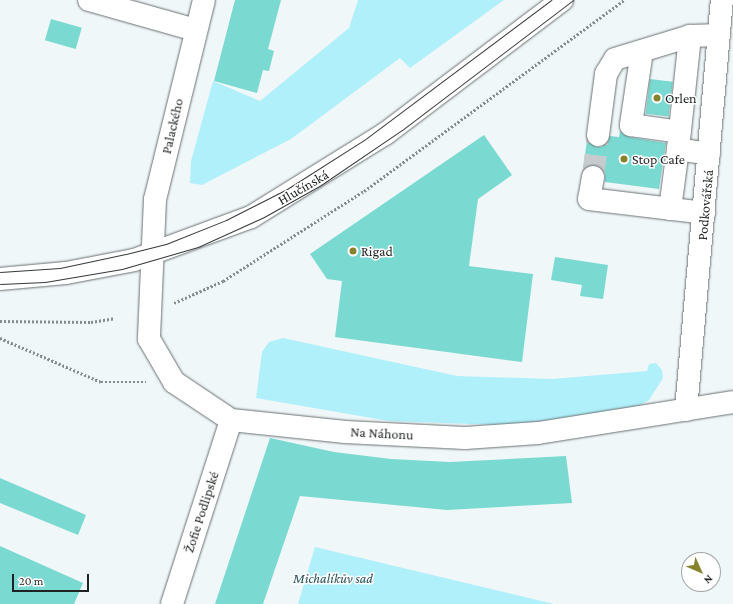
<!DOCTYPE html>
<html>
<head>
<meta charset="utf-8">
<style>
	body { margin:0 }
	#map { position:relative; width:733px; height:604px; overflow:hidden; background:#f0f7f8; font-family:"Crimson Pro",serif }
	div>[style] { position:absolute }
	.green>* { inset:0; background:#b0f0fb }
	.building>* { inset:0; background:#7ad9d1; transform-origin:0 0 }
	.minor-tunnel>* { height:22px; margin-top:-11px; transform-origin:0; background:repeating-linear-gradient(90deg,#c6cccd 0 22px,transparent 0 33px) }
	.path>* { height:2.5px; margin-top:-1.25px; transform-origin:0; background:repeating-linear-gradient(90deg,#868b8b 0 2px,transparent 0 4px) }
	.roads { filter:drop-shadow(0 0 1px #6a7071) drop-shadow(0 0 1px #6a7071) }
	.minor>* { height:22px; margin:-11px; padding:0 11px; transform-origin:11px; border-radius:11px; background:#fff }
	.tram>* { height:1px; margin:-0.5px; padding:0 0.5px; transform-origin:0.5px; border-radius:0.5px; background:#36393a }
	.dots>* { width:11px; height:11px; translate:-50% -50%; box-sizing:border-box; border:2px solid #fff; border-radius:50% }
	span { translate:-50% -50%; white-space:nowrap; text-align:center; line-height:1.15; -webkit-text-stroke:3px #fff; paint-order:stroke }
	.poi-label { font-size:14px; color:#1f2222 }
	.left { translate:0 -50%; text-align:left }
	.street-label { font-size:14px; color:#1f2222 }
	.park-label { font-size:14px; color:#265157; font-style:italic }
	.north { position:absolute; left:681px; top:552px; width:40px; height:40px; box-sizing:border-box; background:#fff; border:1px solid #a5a7a7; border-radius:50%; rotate:135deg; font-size:11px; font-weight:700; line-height:16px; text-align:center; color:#1f2222 }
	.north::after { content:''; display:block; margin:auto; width:14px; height:18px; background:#87832c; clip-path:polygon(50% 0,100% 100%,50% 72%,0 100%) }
	.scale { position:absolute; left:12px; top:574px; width:77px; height:18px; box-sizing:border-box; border:2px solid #1f2222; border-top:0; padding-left:5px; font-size:12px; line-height:14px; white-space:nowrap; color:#1f2222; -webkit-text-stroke:3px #fff; paint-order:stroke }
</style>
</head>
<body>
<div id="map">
	<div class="green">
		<i style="clip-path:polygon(358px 0,504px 0,410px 68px,400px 58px,291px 139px,202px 185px,190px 183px,191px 161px,213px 81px,260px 101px,349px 28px)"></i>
		<i style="clip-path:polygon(283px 338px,457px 376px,552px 379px,647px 371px,649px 364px,656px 363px,662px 370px,663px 378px,649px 400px,639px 406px,520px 426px,389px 421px,256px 398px,262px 352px,269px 342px)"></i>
		<i style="clip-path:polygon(315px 547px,554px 604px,298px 604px)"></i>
	</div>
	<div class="building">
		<i style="clip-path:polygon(235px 0,281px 0,268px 49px,274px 51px,269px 71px,263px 70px,257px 93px,214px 81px)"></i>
		<i style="left:51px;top:19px;width:32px;height:22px;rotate:16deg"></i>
		<i style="left:650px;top:79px;width:23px;height:35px;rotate:7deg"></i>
		<i style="clip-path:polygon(620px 131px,629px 137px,666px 143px,659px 189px,605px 182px,605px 172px,596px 165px,583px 169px,587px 140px,596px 147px,602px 147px,610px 136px,619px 137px)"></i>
		<i style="clip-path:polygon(484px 135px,512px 175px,478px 199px,469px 266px,533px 274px,522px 362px,335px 337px,342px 281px,327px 279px,310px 254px)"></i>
		<i style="clip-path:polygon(555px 257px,608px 265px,603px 299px,580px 296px,582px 285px,551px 280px)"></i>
		<i style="clip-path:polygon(270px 438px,334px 452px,391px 459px,450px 462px,566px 456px,572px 503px,447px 510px,300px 496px,263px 604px,215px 604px)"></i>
		<i style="clip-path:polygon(0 478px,86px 515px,78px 535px,0 503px)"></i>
		<i style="clip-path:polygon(0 546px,83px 583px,74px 604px,0 604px)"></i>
	</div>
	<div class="minor-tunnel">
		<i style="left:593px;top:177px;width:42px;rotate:-83.2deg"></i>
	</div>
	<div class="path">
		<i style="left:174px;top:303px;width:54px;rotate:-24.2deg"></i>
		<i style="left:223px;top:281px;width:167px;rotate:-32.6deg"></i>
		<i style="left:364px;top:191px;width:323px;rotate:-36.3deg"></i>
		<i style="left:0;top:321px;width:91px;rotate:0.6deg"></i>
		<i style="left:91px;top:322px;width:24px;rotate:-9deg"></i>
		<i style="left:0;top:338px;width:110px;rotate:23.5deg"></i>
		<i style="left:101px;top:382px;width:45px"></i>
	</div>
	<div class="roads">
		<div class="minor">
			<i style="left:89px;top:0;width:111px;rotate:15.7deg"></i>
			<i style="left:204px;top:0;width:205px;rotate:103.8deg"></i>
			<i style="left:155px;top:199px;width:140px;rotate:92.5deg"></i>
			<i style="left:149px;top:339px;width:50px;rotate:59.8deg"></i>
			<i style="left:174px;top:382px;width:69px;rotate:33.7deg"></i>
			<i style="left:231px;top:420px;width:115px;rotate:6deg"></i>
			<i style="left:345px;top:432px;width:120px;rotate:2.9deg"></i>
			<i style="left:465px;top:438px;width:73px;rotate:-3.9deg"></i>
			<i style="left:538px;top:433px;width:197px;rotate:-9deg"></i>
			<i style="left:642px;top:51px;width:75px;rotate:98.5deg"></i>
			<i style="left:631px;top:125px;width:49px;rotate:8.1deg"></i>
			<i style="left:598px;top:135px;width:62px;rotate:-82.5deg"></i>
			<i style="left:606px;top:74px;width:17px;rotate:-59deg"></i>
			<i style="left:615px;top:59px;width:78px;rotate:-17deg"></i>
			<i style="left:709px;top:154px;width:31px;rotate:-171deg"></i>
			<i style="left:678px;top:149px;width:114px;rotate:-83.9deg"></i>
			<i style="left:690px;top:36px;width:29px;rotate:-2deg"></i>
			<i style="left:593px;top:177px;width:22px;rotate:100deg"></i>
			<i style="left:589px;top:199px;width:116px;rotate:6.9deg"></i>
			<i style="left:670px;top:209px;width:61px;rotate:-82.4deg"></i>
			<i style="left:0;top:279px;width:66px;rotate:-5.2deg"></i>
			<i style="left:66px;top:273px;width:69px;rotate:-10.8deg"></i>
			<i style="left:134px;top:260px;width:125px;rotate:-20.2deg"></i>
			<i style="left:251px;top:217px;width:158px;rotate:-31.8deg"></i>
			<i style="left:385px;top:134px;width:222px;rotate:-37.1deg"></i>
			<i style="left:686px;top:410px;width:412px;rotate:-85deg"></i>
			<i style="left:172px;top:604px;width:193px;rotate:-72.2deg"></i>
		</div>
	</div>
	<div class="tram">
		<i style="left:0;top:272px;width:60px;rotate:-3.8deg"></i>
		<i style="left:60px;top:268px;width:67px;rotate:-12deg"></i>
		<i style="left:126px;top:254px;width:41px;rotate:-14deg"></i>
		<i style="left:166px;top:244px;width:65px;rotate:-21.8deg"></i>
		<i style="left:226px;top:220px;width:68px;rotate:-26.9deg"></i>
		<i style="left:287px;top:189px;width:91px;rotate:-32.5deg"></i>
		<i style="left:364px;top:140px;width:234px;rotate:-36.8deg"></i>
		<i style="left:0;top:284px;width:45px;rotate:-2.5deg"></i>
		<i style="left:45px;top:282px;width:78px;rotate:-9.6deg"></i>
		<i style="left:122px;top:269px;width:79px;rotate:-16.1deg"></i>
		<i style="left:198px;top:247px;width:72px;rotate:-24.4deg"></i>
		<i style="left:264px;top:217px;width:65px;rotate:-29.3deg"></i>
		<i style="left:321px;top:185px;width:98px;rotate:-34.2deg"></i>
		<i style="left:402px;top:130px;width:215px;rotate:-37.2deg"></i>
	</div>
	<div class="dots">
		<i style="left:657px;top:98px;background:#87832c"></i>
		<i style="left:624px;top:159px;background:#87832c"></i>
		<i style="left:353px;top:251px;background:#87832c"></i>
	</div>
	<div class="poi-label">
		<span class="left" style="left:665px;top:98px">Orlen</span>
		<span class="left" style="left:632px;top:159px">Stop Cafe</span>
		<span class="left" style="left:361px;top:251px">Rigad</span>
	</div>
	<div class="street-label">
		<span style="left:172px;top:126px;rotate:-77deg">Palackého</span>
		<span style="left:303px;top:187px;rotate:-30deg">Hlučínská</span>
		<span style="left:705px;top:205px;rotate:-85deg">Podkovářská</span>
		<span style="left:382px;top:433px;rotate:3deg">Na Náhonu</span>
		<span style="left:201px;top:512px;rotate:-72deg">Žofie Podlipské</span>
	</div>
	<div class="park-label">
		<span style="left:333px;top:578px">Michalíkův sad</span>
	</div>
	<div class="north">N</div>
	<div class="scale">20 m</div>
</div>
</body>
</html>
